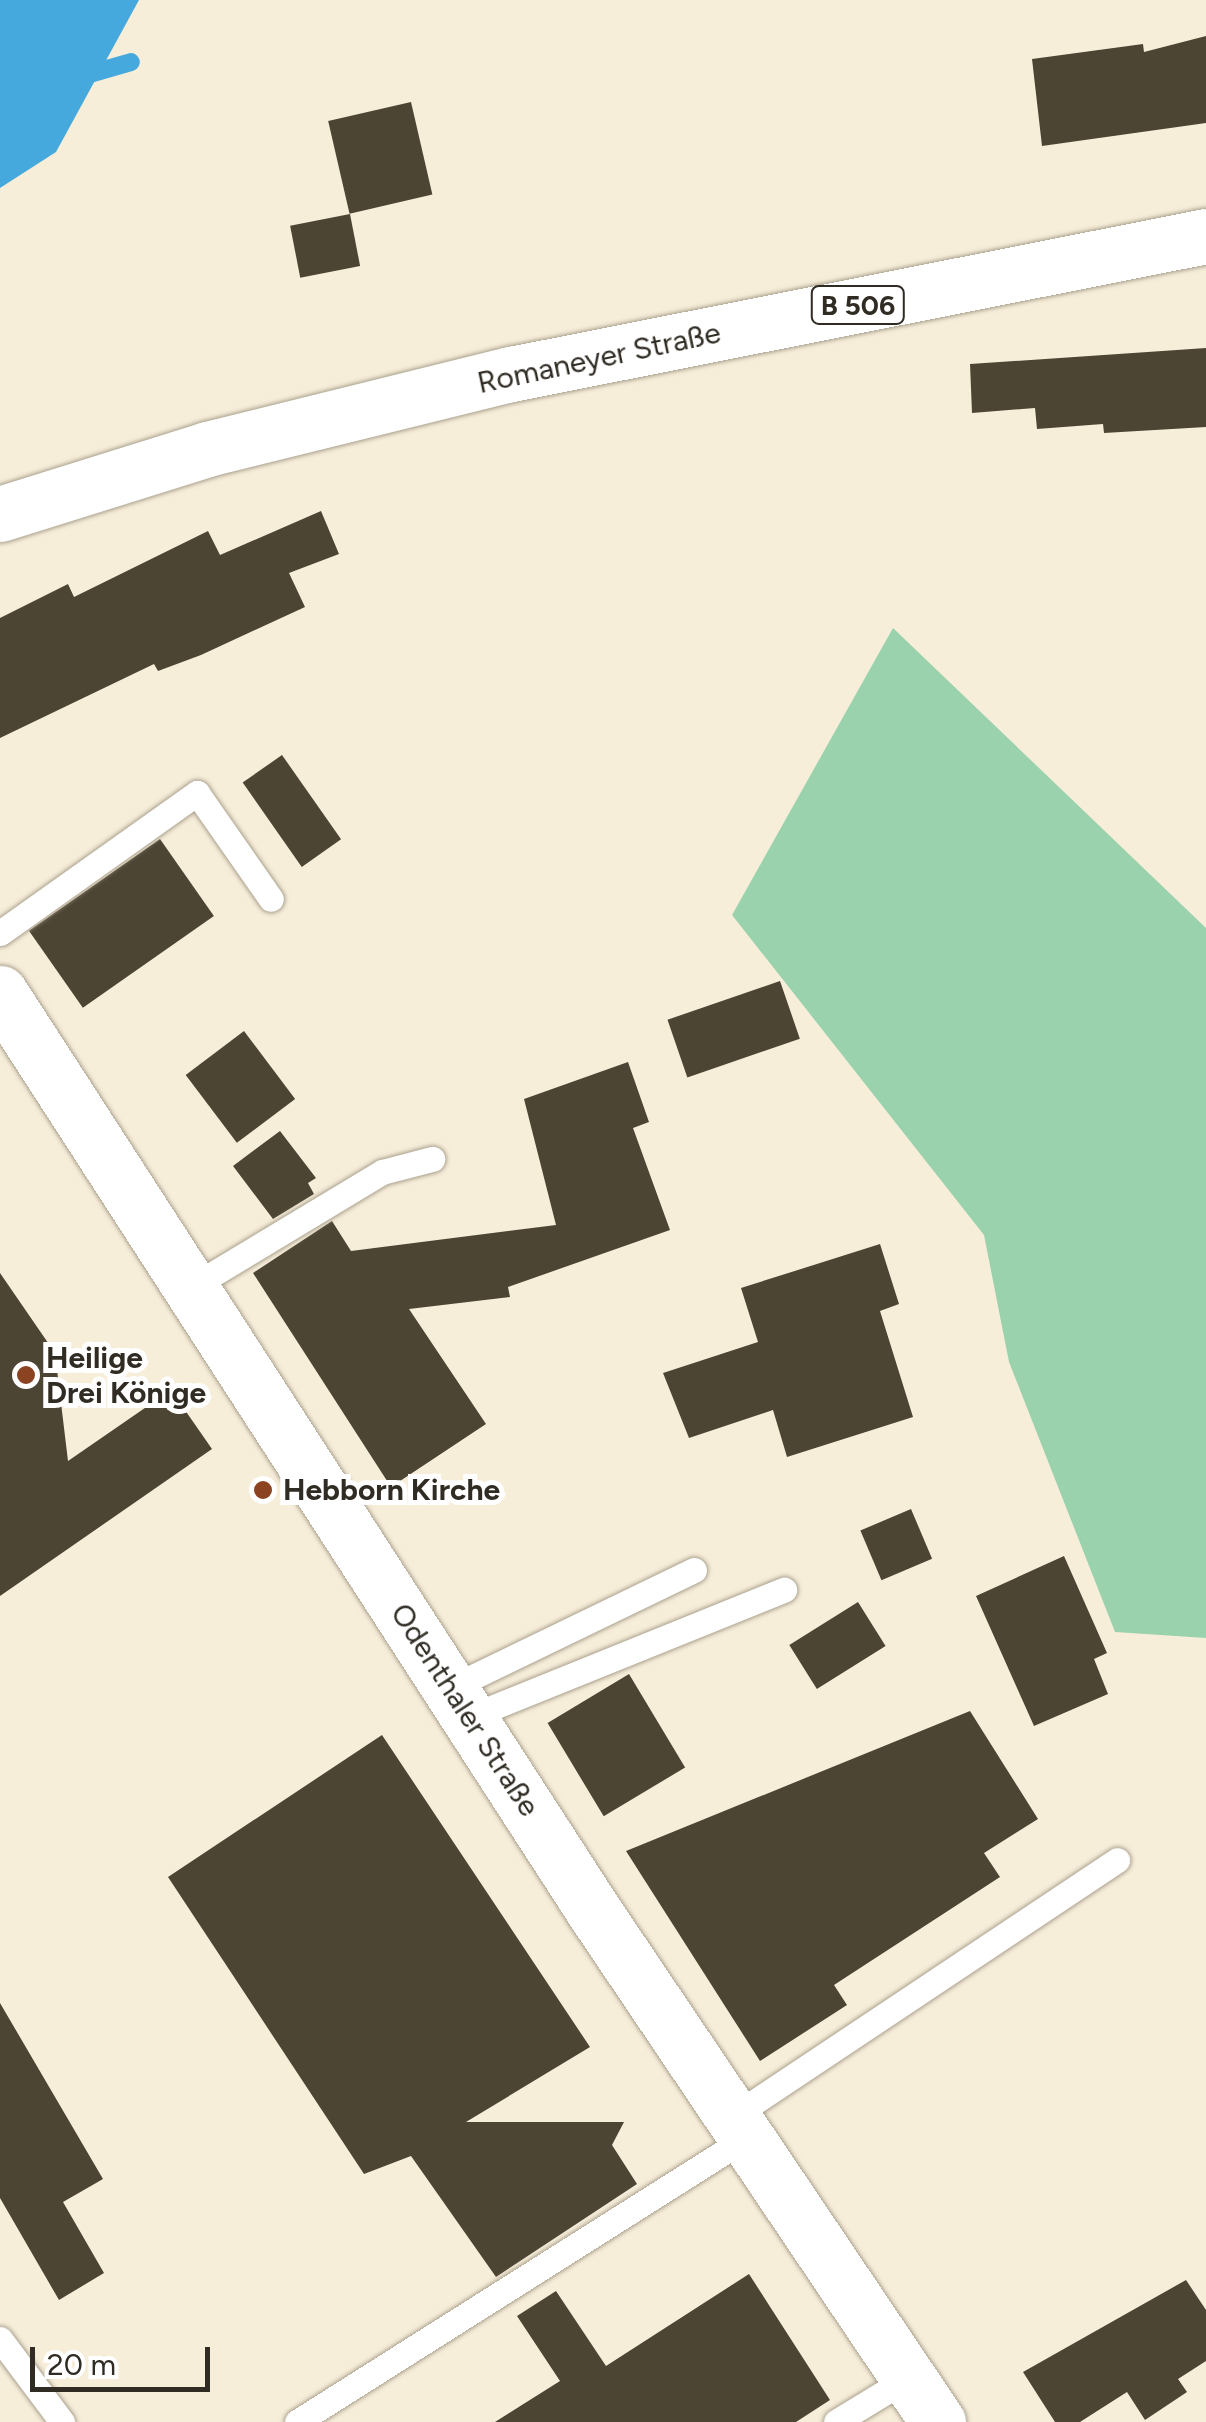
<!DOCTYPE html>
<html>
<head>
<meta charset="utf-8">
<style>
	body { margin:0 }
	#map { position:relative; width:1206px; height:2422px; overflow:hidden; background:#f7eeda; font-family:Figtree,sans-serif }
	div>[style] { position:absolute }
	.green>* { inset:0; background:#9bd2ae }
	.water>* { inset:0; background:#46a9dd }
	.stream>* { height:18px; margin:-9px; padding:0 9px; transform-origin:9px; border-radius:9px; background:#46a9dd }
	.building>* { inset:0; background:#4d4534; transform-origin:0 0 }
	.roads { filter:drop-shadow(0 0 2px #aaa18e) drop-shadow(0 0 2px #aaa18e) }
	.lane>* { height:25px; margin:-12.5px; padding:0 12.5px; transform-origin:12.5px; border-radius:12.5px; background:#fff }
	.secondary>* { height:55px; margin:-27.5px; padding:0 27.5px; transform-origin:27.5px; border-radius:27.5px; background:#fff }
	.primary>* { height:55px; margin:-27.5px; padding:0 27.5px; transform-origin:27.5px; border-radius:27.5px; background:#fff }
	.dots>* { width:28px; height:28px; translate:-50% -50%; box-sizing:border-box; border:5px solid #fff; border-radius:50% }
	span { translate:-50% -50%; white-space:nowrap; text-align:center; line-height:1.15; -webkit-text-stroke:10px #fff; paint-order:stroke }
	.shield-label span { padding:2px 8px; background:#fff; border:2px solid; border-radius:8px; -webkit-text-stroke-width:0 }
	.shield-label { font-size:28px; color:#302c24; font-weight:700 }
	.street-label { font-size:30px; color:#302c24 }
	.poi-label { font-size:30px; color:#302c24; font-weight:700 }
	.left { translate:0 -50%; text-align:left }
	.scale { position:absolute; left:30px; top:2347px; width:180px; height:45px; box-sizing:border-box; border:5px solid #302c24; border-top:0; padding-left:12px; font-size:30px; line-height:35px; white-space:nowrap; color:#302c24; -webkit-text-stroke:8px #fff; paint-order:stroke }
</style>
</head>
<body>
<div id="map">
	<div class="green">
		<i style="clip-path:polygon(893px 628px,1206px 928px,1206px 1638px,1115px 1632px,1009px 1362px,984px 1235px,732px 915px)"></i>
	</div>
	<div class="water">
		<i style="clip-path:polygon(0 0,139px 0,56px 152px,0 188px)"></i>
	</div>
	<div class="stream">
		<i style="left:79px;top:77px;width:54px;rotate:-16.1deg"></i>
	</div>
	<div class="building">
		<i style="clip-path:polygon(1206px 36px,1206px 123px,1042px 146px,1032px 59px,1143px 44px,1144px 52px)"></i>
		<i style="left:411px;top:102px;width:95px;height:85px;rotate:77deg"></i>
		<i style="left:350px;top:214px;width:53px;height:61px;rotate:79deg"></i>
		<i style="clip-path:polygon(1206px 348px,1206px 427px,1104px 433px,1103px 424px,1037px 429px,1035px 408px,972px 413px,970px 364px)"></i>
		<i style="clip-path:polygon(321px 511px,339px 554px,289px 573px,305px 607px,201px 655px,158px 671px,154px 664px,0 738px,0 618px,68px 584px,74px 597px,208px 531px,220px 555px)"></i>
		<i style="left:282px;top:755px;width:103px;height:48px;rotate:55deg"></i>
		<i style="left:160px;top:839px;width:94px;height:160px;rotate:55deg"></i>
		<i style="left:780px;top:981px;width:61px;height:119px;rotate:71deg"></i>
		<i style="left:244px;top:1031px;width:85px;height:73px;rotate:53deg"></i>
		<i style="clip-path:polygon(628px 1062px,649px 1122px,633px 1128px,670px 1230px,508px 1287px,510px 1297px,409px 1309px,486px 1424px,391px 1487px,253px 1273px,332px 1221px,351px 1251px,556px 1225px,524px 1099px)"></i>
		<i style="clip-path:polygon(280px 1131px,316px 1178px,308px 1183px,314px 1194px,273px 1219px,233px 1166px)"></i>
		<i style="clip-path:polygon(880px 1244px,899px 1304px,880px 1311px,913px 1417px,787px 1457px,773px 1410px,689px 1438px,663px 1373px,758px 1342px,741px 1288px)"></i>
		<i style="clip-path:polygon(0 1273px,55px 1353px,68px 1461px,171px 1390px,212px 1449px,0 1596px)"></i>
		<i style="left:911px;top:1509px;width:54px;height:55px;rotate:67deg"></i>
		<i style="clip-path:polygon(1064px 1556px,1107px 1653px,1094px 1659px,1108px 1694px,1034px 1726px,976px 1596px)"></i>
		<i style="left:858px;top:1602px;width:52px;height:81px;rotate:58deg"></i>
		<i style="left:629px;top:1674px;width:109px;height:95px;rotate:59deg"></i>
		<i style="clip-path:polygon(970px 1711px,1038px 1819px,984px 1853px,1000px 1877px,834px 1985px,847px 2005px,760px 2061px,626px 1851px)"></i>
		<i style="clip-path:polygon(382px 1735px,590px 2047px,466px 2122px,624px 2122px,612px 2145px,637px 2184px,496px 2277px,411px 2156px,364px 2174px,168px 1877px)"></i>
		<i style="clip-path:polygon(0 2003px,103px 2179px,63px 2202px,104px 2273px,59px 2300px,0 2198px)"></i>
		<i style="clip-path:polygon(749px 2274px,830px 2400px,796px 2422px,495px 2422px,560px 2381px,517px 2316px,556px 2291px,606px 2366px)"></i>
		<i style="clip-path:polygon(1186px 2280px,1206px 2310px,1206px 2361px,1178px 2379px,1187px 2392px,1145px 2420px,1127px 2392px,1080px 2422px,1055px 2422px,1023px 2372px)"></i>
	</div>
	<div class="roads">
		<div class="lane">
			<i style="left:0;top:933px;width:242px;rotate:-35.4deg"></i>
			<i style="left:197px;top:793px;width:129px;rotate:55.1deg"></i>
			<i style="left:193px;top:1286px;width:221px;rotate:-31.1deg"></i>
			<i style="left:382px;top:1172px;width:52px;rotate:-14.6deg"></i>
			<i style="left:450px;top:1688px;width:271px;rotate:-25.8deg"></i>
			<i style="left:469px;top:1717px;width:340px;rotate:-22deg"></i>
			<i style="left:732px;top:2117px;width:463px;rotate:-33.7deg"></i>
			<i style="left:0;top:2339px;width:104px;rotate:53.2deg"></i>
			<i style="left:297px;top:2422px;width:531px;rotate:-32.31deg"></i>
			<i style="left:836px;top:2422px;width:84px;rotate:-31.4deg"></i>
		</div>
		<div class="secondary">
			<i style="left:0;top:993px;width:1096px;rotate:57.11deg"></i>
			<i style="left:595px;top:1913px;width:614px;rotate:56.03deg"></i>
		</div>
		<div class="primary">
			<i style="left:0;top:514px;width:217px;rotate:-17.4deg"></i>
			<i style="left:207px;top:449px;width:313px;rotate:-13.9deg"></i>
			<i style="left:511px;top:374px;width:709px;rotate:-11.23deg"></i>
		</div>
	</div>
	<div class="dots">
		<i style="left:26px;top:1375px;background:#8b4322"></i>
		<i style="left:263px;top:1490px;background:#8b4322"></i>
	</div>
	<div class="shield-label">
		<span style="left:858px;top:305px">B 506</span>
	</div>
	<div class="street-label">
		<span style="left:599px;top:358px;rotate:-12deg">Romaneyer Straße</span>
		<span style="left:465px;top:1710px;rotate:57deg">Odenthaler Straße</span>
	</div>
	<div class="poi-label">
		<span class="left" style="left:46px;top:1375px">Heilige<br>Drei Könige</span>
		<span class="left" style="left:283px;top:1490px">Hebborn Kirche</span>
	</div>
	<div class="scale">20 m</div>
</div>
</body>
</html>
